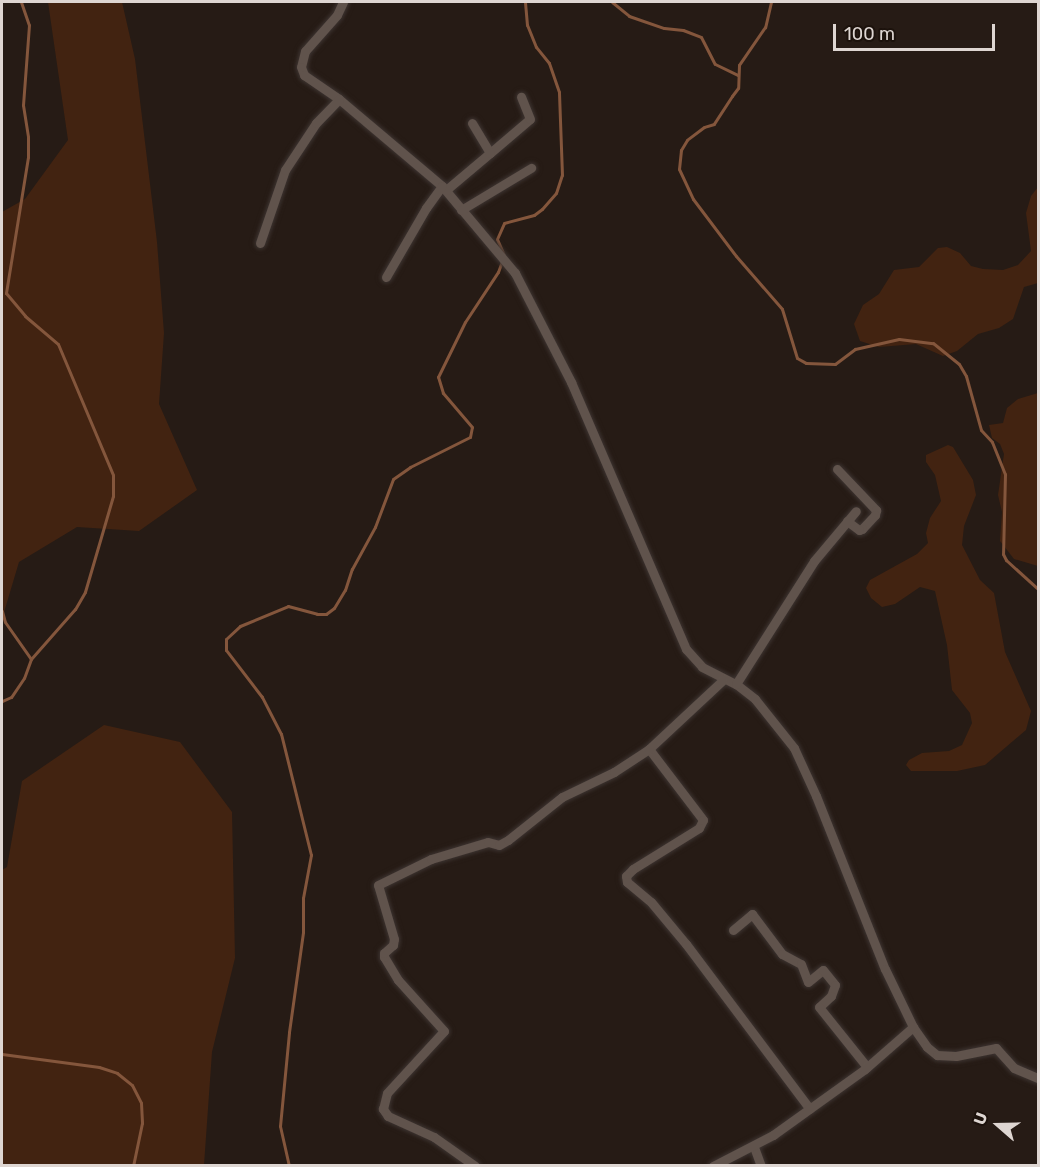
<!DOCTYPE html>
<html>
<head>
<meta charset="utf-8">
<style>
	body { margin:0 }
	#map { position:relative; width:1040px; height:1167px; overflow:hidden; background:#261b15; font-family:Rubik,sans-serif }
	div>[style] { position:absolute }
	.green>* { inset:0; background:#422311 }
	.stream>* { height:3px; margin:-1.5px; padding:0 1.5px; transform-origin:1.5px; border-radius:1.5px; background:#84563c }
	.roads { filter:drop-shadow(0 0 2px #3d3431) drop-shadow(0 0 2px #3d3431) }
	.street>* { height:9px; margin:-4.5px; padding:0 4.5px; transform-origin:4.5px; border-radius:4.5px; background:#60534c }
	span { translate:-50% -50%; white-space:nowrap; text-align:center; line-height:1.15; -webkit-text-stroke:6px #1c120c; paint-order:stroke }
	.frame { position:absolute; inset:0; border:3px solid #ded6d2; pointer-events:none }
	.north { position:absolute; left:968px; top:1095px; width:60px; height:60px; -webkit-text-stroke:4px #1c120c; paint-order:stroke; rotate:290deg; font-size:16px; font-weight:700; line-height:24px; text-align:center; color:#ded6d2 }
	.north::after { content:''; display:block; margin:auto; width:21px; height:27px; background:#ded6d2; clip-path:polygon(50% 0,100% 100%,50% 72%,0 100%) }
	.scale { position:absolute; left:833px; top:24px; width:162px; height:27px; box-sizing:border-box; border:3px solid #ded6d2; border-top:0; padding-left:8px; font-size:18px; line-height:21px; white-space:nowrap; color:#ded6d2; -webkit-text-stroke:4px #1c120c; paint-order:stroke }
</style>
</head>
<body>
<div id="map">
	<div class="green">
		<i style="clip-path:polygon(48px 2px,122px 2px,135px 59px,157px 242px,164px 333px,159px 404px,197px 490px,139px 531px,77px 527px,19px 562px,2px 619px,2px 212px,25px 199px,68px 140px)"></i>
		<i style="clip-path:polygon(1038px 187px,1038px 283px,1024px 287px,1013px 319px,999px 328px,978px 334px,957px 351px,943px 356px,916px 344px,879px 347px,860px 341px,854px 324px,863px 305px,879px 294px,894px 270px,919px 267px,938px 248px,947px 247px,960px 253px,971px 266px,983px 269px,1003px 270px,1018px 265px,1031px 251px,1026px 213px,1031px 196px)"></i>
		<i style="clip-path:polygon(1038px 393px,1038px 566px,1014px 559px,1000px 541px,1002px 512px,998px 495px,1004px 454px,1000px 444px,992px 438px,989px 425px,1003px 423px,1007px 408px,1018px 399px)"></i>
		<i style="clip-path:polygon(948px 445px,953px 447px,973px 480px,976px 495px,964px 526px,962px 545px,980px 580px,994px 593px,1005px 652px,1031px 711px,1026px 730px,985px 765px,957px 771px,911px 771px,906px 765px,909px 760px,922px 753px,949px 751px,962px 745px,972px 723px,970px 713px,952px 690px,947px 645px,935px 591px,920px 587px,895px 604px,882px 607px,871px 598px,866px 588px,870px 580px,917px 554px,928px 543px,926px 533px,930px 518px,941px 501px,935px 475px,926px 462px,926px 455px)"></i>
		<i style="clip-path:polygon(104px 725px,180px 742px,232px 812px,235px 958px,212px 1052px,204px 1165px,2px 1165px,2px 870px,7px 867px,22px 781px)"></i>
	</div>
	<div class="stream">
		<i style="left:21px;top:2px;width:24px;rotate:71deg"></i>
		<i style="left:29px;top:25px;width:80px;rotate:94.3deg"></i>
		<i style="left:23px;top:105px;width:32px;rotate:81deg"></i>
		<i style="left:28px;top:137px;width:20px;rotate:90deg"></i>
		<i style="left:28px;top:157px;width:138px;rotate:99.2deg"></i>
		<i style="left:6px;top:293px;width:30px;rotate:50deg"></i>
		<i style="left:25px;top:316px;width:43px;rotate:40.3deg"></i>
		<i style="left:58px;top:344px;width:142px;rotate:67.2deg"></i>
		<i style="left:113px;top:475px;width:21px;rotate:90deg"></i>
		<i style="left:113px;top:496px;width:100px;rotate:106.3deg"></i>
		<i style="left:85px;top:592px;width:20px;rotate:120deg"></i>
		<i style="left:75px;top:609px;width:67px;rotate:131.3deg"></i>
		<i style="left:612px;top:2px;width:22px;rotate:39deg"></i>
		<i style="left:629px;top:16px;width:37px;rotate:19deg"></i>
		<i style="left:664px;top:28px;width:19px;rotate:6deg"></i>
		<i style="left:683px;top:30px;width:19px;rotate:21deg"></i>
		<i style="left:701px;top:37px;width:30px;rotate:63deg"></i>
		<i style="left:715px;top:64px;width:25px;rotate:26deg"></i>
		<i style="left:771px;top:2px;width:26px;rotate:103deg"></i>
		<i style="left:765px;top:27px;width:46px;rotate:124.4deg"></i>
		<i style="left:739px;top:65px;width:23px;rotate:92deg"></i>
		<i style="left:738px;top:88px;width:10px;rotate:127deg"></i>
		<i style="left:732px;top:96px;width:33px;rotate:123deg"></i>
		<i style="left:714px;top:124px;width:10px;rotate:163deg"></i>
		<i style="left:704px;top:127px;width:21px;rotate:143deg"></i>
		<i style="left:687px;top:140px;width:12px;rotate:121deg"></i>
		<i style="left:681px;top:150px;width:19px;rotate:96deg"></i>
		<i style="left:679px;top:169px;width:33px;rotate:65deg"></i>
		<i style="left:693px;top:199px;width:71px;rotate:53deg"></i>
		<i style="left:736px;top:256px;width:70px;rotate:49deg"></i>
		<i style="left:782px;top:309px;width:51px;rotate:73deg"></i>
		<i style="left:797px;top:358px;width:10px;rotate:29deg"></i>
		<i style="left:806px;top:363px;width:29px;rotate:2deg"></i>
		<i style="left:835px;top:364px;width:25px;rotate:-37deg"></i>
		<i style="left:855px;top:349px;width:45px;rotate:-12.8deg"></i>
		<i style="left:899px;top:339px;width:34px;rotate:7deg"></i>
		<i style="left:933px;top:343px;width:33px;rotate:39deg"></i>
		<i style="left:959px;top:364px;width:14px;rotate:60deg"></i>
		<i style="left:966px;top:376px;width:56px;rotate:74.5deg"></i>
		<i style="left:981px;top:430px;width:16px;rotate:47deg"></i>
		<i style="left:992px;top:442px;width:35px;rotate:68deg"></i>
		<i style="left:1005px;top:474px;width:80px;rotate:91.4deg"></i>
		<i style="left:1003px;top:554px;width:7px;rotate:63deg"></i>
		<i style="left:1006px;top:560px;width:43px;rotate:42.2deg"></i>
		<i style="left:504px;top:255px;width:17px;rotate:-114deg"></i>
		<i style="left:497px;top:239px;width:17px;rotate:-66deg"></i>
		<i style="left:504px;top:223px;width:31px;rotate:-15deg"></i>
		<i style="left:534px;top:215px;width:10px;rotate:-37deg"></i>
		<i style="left:542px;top:209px;width:21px;rotate:-49deg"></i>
		<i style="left:556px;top:193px;width:19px;rotate:-72deg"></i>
		<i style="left:562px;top:175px;width:83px;rotate:-92.1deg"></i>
		<i style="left:559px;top:92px;width:31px;rotate:-109deg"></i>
		<i style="left:549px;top:63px;width:21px;rotate:-129deg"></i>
		<i style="left:536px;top:47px;width:24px;rotate:-112deg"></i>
		<i style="left:527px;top:25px;width:23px;rotate:-95deg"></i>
		<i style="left:2px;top:611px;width:11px;rotate:75deg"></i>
		<i style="left:5px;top:622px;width:45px;rotate:54.9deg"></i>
		<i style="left:31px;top:659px;width:20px;rotate:110deg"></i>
		<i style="left:24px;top:678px;width:23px;rotate:124deg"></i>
		<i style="left:11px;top:697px;width:10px;rotate:156deg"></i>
		<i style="left:2px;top:1054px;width:98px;rotate:7.6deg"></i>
		<i style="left:99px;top:1067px;width:19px;rotate:18deg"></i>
		<i style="left:117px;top:1073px;width:19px;rotate:39deg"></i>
		<i style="left:132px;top:1085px;width:20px;rotate:63deg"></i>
		<i style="left:141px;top:1103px;width:20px;rotate:87deg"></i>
		<i style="left:142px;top:1123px;width:44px;rotate:101.8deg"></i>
		<i style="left:289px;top:1166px;width:41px;rotate:-102.7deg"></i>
		<i style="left:280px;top:1126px;width:94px;rotate:-84.5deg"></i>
		<i style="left:289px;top:1032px;width:101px;rotate:-82deg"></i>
		<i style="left:303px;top:932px;width:34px;rotate:-90deg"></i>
		<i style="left:303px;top:898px;width:44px;rotate:-79.5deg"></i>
		<i style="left:311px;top:855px;width:125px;rotate:-103.9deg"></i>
		<i style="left:281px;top:734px;width:42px;rotate:-117.2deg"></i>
		<i style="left:262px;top:697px;width:59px;rotate:-127.5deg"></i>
		<i style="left:226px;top:650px;width:11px;rotate:-90deg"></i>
		<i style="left:226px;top:639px;width:19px;rotate:-43deg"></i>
		<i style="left:240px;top:626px;width:52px;rotate:-22.6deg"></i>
		<i style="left:288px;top:606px;width:30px;rotate:15deg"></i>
		<i style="left:317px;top:614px;width:9px"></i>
		<i style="left:326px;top:614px;width:10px;rotate:-37deg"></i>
		<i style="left:334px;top:608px;width:21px;rotate:-59deg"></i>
		<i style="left:345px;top:590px;width:22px;rotate:-72deg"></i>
		<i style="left:352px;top:569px;width:48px;rotate:-61.3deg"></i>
		<i style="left:375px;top:527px;width:51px;rotate:-69.4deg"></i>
		<i style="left:393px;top:479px;width:21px;rotate:-35deg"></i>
		<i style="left:410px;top:467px;width:67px;rotate:-26.6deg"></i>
		<i style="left:470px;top:437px;width:10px;rotate:-79deg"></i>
		<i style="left:472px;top:427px;width:45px;rotate:-130.5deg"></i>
		<i style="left:443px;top:393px;width:17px;rotate:-107deg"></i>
		<i style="left:438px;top:377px;width:61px;rotate:-63.9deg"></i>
		<i style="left:465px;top:322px;width:60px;rotate:-56.6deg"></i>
		<i style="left:498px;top:272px;width:12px;rotate:-70deg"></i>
	</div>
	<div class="roads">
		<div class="street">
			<i style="left:343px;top:2px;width:14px;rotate:115deg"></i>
			<i style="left:337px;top:15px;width:48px;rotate:131.6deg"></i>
			<i style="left:305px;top:51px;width:16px;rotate:104deg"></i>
			<i style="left:301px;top:67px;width:9px;rotate:69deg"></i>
			<i style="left:304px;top:75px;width:42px;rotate:34.4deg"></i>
			<i style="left:339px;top:99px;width:135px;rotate:40.2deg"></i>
			<i style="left:442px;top:186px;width:114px;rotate:50deg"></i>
			<i style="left:515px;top:273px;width:123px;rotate:62.8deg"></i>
			<i style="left:571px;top:382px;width:291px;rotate:66.7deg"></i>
			<i style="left:686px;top:649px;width:24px;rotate:48deg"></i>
			<i style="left:702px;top:667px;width:38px;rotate:27deg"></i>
			<i style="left:736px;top:684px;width:24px;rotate:38deg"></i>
			<i style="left:755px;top:699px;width:63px;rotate:51.5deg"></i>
			<i style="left:794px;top:748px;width:53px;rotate:65.4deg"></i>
			<i style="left:816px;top:796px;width:186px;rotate:68.3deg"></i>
			<i style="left:885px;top:969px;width:64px;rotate:64.2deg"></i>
			<i style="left:913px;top:1027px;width:24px;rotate:55deg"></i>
			<i style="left:927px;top:1047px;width:13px;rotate:39deg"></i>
			<i style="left:937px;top:1055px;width:19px;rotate:3deg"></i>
			<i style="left:956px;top:1056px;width:41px;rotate:-11.3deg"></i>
			<i style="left:996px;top:1048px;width:27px;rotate:48deg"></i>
			<i style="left:1014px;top:1068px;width:26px;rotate:23deg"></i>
			<i style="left:490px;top:153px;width:52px;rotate:-40.4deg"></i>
			<i style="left:530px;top:119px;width:24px;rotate:-112deg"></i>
			<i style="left:446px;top:190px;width:57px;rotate:-40.1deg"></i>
			<i style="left:490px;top:153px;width:35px;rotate:-121deg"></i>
			<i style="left:461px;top:210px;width:82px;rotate:-31deg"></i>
			<i style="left:260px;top:243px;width:77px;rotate:-71.1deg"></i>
			<i style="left:285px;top:170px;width:56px;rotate:-56.6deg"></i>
			<i style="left:316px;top:123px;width:33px;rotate:-46deg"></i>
			<i style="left:386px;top:277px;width:80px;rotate:-59.9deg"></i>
			<i style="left:426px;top:208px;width:27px;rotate:-54deg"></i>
			<i style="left:837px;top:469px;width:57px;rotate:46.4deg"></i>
			<i style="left:876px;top:510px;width:5px;rotate:101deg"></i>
			<i style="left:875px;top:515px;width:19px;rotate:133deg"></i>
			<i style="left:862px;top:529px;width:3px;rotate:162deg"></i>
			<i style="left:859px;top:530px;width:15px;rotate:-143deg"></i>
			<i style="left:736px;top:684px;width:146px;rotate:-57.6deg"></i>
			<i style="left:814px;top:561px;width:65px;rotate:-50deg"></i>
			<i style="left:649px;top:749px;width:89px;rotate:52.7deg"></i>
			<i style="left:703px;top:820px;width:9px;rotate:117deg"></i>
			<i style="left:699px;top:828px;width:78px;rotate:148.2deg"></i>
			<i style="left:633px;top:869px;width:10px;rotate:135deg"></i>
			<i style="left:626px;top:876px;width:6px;rotate:81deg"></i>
			<i style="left:627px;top:882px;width:31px;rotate:40deg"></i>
			<i style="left:651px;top:902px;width:55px;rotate:50.2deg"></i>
			<i style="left:686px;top:944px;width:206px;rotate:53.1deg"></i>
			<i style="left:733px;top:930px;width:25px;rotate:-40deg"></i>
			<i style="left:752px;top:914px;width:50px;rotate:53.1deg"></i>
			<i style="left:782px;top:954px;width:21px;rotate:28deg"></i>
			<i style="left:801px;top:964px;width:19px;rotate:69deg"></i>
			<i style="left:808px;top:982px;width:19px;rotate:-39deg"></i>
			<i style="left:823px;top:970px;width:19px;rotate:51deg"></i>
			<i style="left:835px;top:985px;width:12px;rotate:110deg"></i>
			<i style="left:831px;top:996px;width:16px;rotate:137deg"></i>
			<i style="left:819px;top:1007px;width:77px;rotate:51.3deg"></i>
			<i style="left:754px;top:1147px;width:20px;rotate:70deg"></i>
			<i style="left:475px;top:1166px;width:50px;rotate:-144.7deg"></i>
			<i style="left:434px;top:1137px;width:51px;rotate:-155.5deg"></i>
			<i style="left:388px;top:1116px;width:9px;rotate:-126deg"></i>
			<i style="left:383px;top:1109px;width:16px;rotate:-76deg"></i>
			<i style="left:387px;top:1093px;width:84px;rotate:-47.4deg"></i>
			<i style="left:444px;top:1031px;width:69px;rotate:-132deg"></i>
			<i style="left:398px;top:980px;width:27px;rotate:-121deg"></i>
			<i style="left:384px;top:957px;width:4px;rotate:-90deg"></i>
			<i style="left:384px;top:953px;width:12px;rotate:-42deg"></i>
			<i style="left:393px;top:945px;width:6px;rotate:-81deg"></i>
			<i style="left:394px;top:939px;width:56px;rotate:-106.5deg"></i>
			<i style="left:378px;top:885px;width:59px;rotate:-26.1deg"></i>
			<i style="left:431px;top:859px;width:59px;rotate:-16.6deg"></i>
			<i style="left:488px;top:842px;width:11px;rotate:15deg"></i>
			<i style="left:499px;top:845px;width:10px;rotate:-29deg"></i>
			<i style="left:508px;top:840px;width:69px;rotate:-38.5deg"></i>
			<i style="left:562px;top:797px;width:58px;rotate:-25.7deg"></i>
			<i style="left:614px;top:772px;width:42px;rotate:-33.3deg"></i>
			<i style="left:649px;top:749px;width:101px;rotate:-43deg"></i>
			<i style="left:713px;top:1166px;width:68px;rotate:-27.3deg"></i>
			<i style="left:773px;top:1135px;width:113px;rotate:-35.7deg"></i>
			<i style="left:865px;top:1069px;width:64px;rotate:-41.2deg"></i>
		</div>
	</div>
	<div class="frame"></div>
	<div class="north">U</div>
	<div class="scale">100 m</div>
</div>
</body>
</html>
